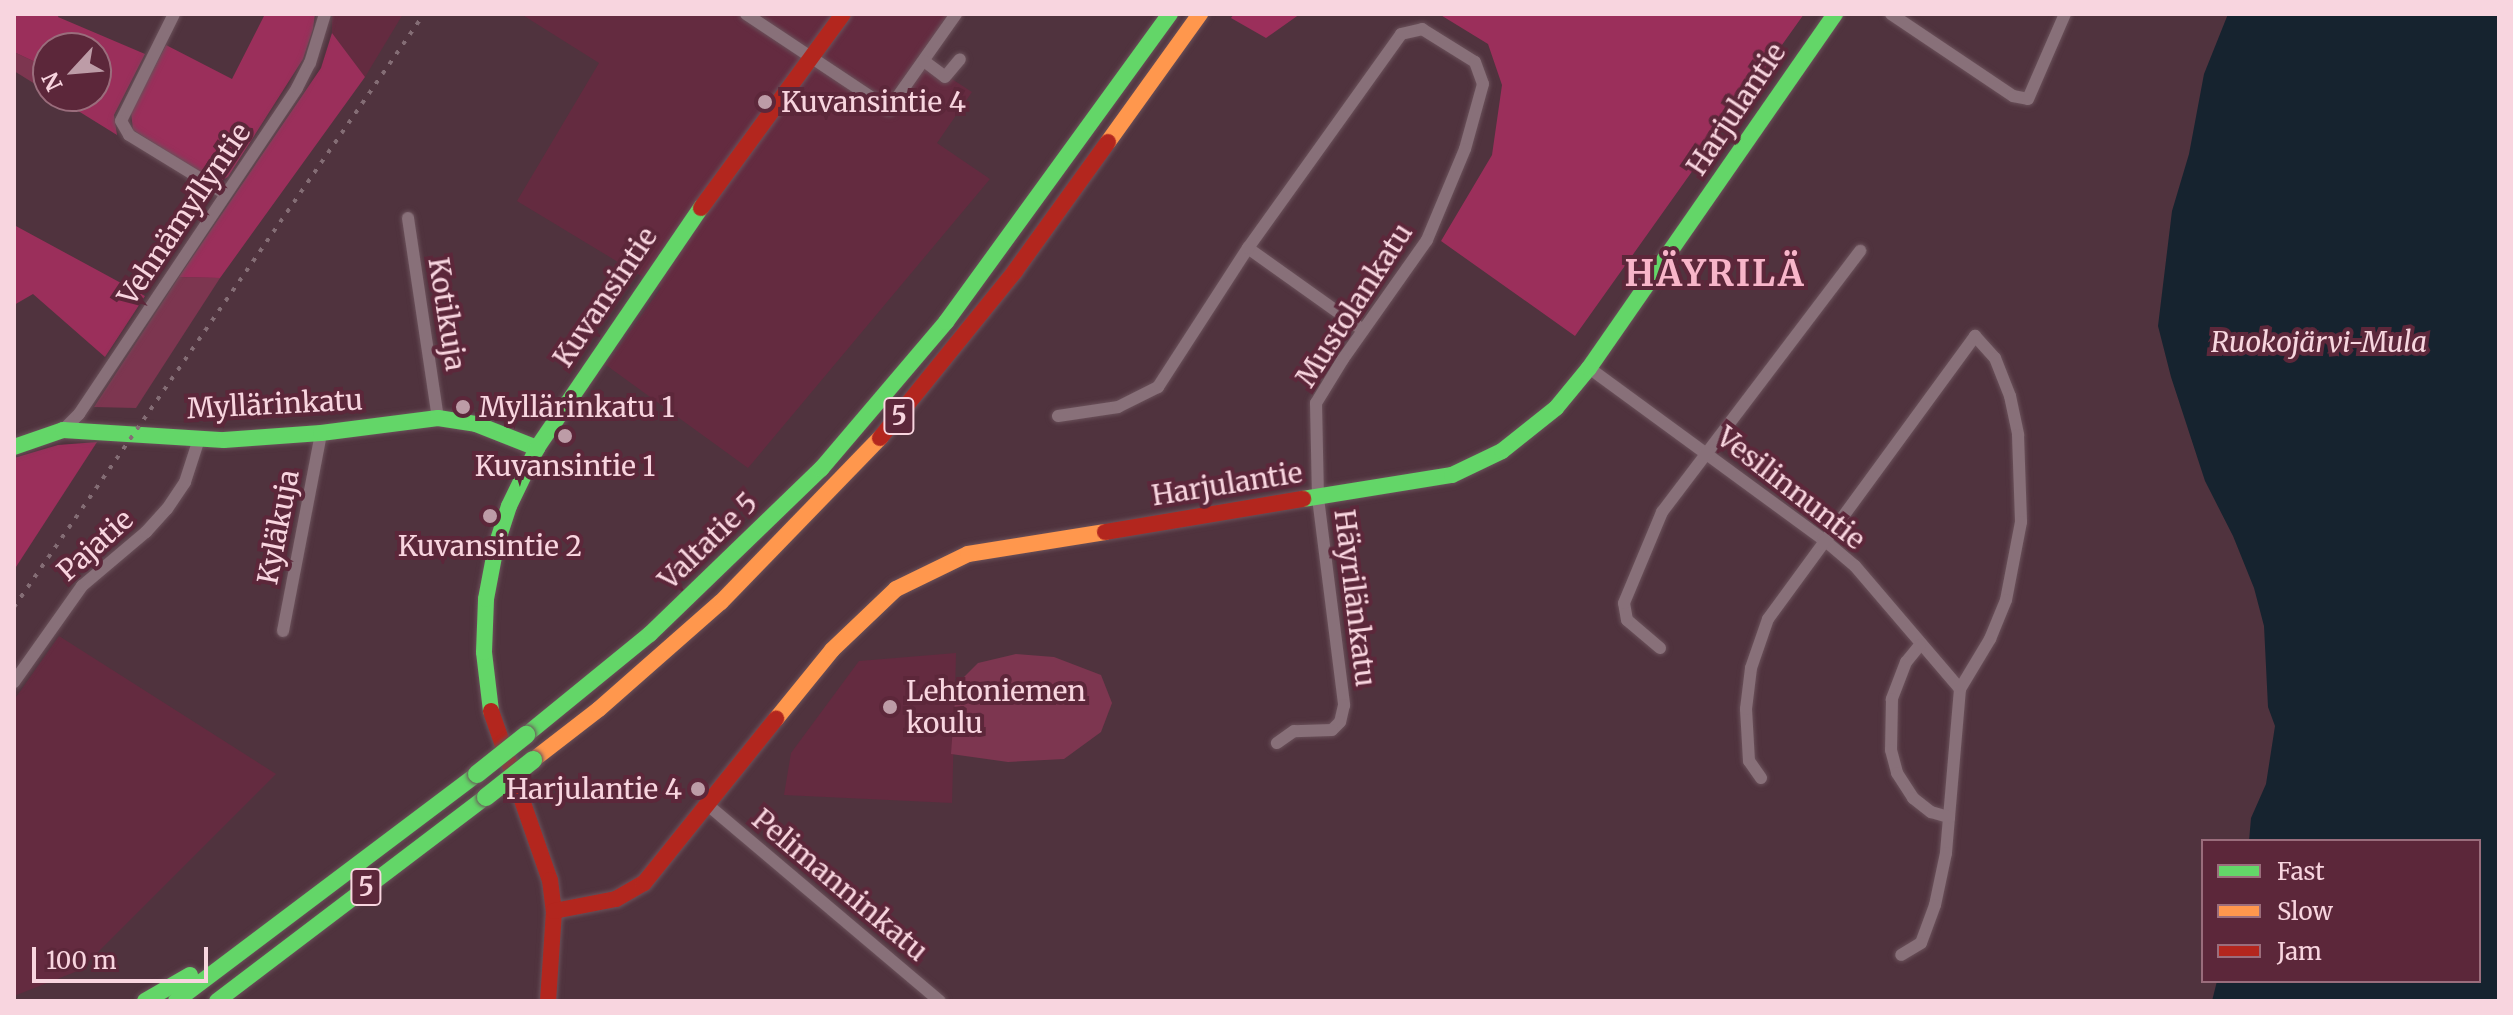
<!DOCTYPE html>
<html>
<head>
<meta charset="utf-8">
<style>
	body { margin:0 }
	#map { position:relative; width:2513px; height:1015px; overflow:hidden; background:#50333e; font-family:Merriweather,serif }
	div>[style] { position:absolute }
	.built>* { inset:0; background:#642b40 }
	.green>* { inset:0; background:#7d3650 }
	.forest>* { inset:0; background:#9b2f5b }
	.water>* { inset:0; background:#16232f }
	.roads { filter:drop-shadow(0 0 2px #6a515a) drop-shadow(0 0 2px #6a515a) }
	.street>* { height:12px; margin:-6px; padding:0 6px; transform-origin:6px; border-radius:6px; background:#887079 }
	.fast>* { height:16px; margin:-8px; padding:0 8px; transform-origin:8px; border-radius:8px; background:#63d668 }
	.slow>* { height:16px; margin:-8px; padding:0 8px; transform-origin:8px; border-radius:8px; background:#ff974d }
	.jam>* { height:16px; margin:-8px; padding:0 8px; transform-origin:8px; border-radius:8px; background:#b3261e }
	.rail>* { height:4px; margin-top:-2px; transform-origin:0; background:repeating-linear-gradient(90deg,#846d75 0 4px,transparent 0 12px) }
	.bridges { filter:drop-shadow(0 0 2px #6a515a) drop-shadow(0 0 2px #6a515a) }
	.fast-bridge>* { height:18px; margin:-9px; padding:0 9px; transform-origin:9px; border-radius:9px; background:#63d668 }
	.dots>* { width:22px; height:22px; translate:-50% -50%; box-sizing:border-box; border:4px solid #5c273a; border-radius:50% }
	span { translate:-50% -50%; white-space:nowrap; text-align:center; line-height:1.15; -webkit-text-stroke:8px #5c273a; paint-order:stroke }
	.shield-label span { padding:2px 6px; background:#5c273a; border:2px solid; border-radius:6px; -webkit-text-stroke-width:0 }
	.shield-label { font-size:26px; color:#f8d5df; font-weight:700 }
	.poi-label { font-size:28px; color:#f8d5df }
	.left { translate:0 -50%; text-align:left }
	.right { translate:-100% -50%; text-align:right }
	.street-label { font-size:28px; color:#f8d5df }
	.park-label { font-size:28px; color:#f7d6df; font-style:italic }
	.district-label { font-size:36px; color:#f8b5c9; font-weight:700; letter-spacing:2px }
	.frame { position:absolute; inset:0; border:16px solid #f8d5df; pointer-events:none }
	.legend { position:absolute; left:2201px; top:839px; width:280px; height:144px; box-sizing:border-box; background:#5c273a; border:2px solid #9a6d7c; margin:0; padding:10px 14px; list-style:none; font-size:24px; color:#f8d5df }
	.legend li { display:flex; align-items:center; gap:16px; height:40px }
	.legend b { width:40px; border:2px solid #9a6d7c }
	.north { position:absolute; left:32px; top:32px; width:80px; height:80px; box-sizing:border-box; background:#5c273a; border:2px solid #9a6d7c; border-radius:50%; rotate:244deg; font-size:22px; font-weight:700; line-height:32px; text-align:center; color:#f8d5df }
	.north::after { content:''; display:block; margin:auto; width:28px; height:36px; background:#bd9ca7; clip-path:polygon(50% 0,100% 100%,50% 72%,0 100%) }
	.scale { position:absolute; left:32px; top:947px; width:176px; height:36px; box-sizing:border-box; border:4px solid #f8d5df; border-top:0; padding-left:10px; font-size:24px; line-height:28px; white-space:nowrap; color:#f8d5df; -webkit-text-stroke:6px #5c273a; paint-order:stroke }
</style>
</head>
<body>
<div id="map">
	<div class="built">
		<i style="clip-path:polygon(332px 14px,403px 14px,365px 77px,332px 33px)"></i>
		<i style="clip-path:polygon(521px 14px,965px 14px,924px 61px,972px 92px,937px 143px,990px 179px,748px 468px,606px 365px,661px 288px,517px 201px,599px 63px)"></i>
		<i style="clip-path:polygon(59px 636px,276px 774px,80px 970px,14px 996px,14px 700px)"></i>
		<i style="clip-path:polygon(956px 653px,952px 803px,784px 795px,791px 753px,859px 661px)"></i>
	</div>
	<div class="green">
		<i style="clip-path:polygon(14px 52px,48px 68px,48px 92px,14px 71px)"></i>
		<i style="clip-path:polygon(179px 277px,220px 278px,136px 408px,94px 407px)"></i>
		<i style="clip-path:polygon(1016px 654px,1054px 657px,1101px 675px,1112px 703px,1101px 732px,1064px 759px,1008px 762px,951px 754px,956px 685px,978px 663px)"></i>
	</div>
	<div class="forest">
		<i style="clip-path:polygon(14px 14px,59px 14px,58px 17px,145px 54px,114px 115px,117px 135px,54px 96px,96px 96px,96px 48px,48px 48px,48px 68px,14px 52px)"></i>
		<i style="clip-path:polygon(265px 14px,315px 14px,313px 29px,303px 59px,228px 177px,217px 183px,133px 130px,131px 112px,166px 45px,232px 79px)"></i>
		<i style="clip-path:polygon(1234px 14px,1300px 14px,1266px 38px,1231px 18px)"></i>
		<i style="clip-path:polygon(1439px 14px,1804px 14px,1575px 336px,1441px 241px,1492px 155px,1502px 85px,1488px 44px)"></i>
		<i style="clip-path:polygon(332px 33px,365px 77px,220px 278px,179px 277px,321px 68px)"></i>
		<i style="clip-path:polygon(14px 225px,145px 296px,105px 357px,33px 294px,14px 305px)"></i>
		<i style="clip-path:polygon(97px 442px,14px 570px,14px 458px,58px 445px)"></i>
	</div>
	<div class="water">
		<i style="clip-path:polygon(2228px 14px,2499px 14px,2499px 1001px,2212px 1001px,2217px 981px,2479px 981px,2479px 841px,2249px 841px,2251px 818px,2266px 784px,2275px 726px,2268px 707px,2264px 626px,2254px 588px,2233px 536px,2205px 481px,2171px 377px,2158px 326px,2172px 211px,2189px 154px,2204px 74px)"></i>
	</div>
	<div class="roads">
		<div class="street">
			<i style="left:174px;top:14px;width:119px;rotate:116.4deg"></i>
			<i style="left:121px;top:121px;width:16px;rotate:60deg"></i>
			<i style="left:129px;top:135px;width:111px;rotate:31.4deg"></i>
			<i style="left:746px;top:14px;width:172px;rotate:33.6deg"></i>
			<i style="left:889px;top:109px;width:116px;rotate:-54.8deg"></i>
			<i style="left:1891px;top:14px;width:147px;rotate:33.9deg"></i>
			<i style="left:2013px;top:96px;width:15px;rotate:11deg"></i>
			<i style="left:2028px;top:99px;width:93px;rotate:-66.5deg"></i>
			<i style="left:924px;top:61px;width:26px;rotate:37deg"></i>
			<i style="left:945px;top:77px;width:23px;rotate:-50deg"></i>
			<i style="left:408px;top:218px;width:202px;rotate:81.5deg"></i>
			<i style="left:1248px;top:248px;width:141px;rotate:35.5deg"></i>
			<i style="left:1589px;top:368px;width:290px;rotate:36.2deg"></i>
			<i style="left:1823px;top:539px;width:42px;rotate:40.2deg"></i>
			<i style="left:1855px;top:566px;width:162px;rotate:49.5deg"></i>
			<i style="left:1960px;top:689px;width:165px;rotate:94.9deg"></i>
			<i style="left:1946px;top:853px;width:53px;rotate:101.9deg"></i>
			<i style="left:1935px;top:905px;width:40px;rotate:110.2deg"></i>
			<i style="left:1921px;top:943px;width:23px;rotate:149deg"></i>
			<i style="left:1058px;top:416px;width:61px;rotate:-8.5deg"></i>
			<i style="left:1118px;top:407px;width:45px;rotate:-26.6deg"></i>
			<i style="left:1158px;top:387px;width:166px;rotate:-57.1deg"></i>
			<i style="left:1248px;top:248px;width:263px;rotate:-54.4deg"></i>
			<i style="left:1401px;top:34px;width:22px;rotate:-13deg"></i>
			<i style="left:1422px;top:29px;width:62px;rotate:31.9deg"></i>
			<i style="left:1475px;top:62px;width:23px;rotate:70deg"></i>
			<i style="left:1483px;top:84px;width:67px;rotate:105.5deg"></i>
			<i style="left:1465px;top:149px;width:99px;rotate:112.7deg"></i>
			<i style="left:1427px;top:240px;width:146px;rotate:125.2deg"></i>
			<i style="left:1343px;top:359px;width:52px;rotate:121.5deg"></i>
			<i style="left:1316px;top:403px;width:95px;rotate:88.8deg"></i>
			<i style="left:1318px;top:498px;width:209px;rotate:82.8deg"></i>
			<i style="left:1344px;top:705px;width:17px;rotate:103deg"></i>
			<i style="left:1340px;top:722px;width:11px;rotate:135deg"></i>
			<i style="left:1332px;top:730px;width:38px;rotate:178deg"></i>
			<i style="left:1294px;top:731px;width:21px;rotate:145deg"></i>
			<i style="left:63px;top:430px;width:23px;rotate:-45deg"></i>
			<i style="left:79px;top:414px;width:392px;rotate:-56.2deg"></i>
			<i style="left:297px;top:88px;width:28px;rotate:-63deg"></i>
			<i style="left:310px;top:63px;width:51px;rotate:-73deg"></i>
			<i style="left:283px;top:631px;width:202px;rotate:-79.1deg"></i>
			<i style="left:1920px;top:645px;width:22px;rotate:129deg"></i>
			<i style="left:1906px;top:662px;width:40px;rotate:111deg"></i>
			<i style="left:1892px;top:699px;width:51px;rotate:91.1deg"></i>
			<i style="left:1891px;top:750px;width:24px;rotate:75deg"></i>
			<i style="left:1897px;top:773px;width:30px;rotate:57deg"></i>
			<i style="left:1913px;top:798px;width:23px;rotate:38deg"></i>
			<i style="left:1931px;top:812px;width:19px;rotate:16deg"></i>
			<i style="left:1660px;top:648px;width:43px;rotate:-139.7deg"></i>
			<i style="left:1627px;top:620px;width:17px;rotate:-100deg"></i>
			<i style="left:1624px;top:603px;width:99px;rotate:-67.3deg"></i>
			<i style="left:1662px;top:512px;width:328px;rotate:-52.8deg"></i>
			<i style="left:14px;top:682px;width:118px;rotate:-54.7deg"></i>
			<i style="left:82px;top:586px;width:84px;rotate:-40.2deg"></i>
			<i style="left:146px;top:532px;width:31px;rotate:-48deg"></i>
			<i style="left:167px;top:509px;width:32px;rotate:-56deg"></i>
			<i style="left:185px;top:482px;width:45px;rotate:-72deg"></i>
			<i style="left:1761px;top:778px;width:21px;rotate:-125deg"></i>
			<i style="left:1749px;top:761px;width:52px;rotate:-93.3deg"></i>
			<i style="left:1746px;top:709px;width:41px;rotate:-83deg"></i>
			<i style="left:1751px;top:668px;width:52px;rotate:-70.9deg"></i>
			<i style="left:1768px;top:619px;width:351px;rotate:-53.8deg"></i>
			<i style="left:1975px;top:336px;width:30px;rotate:48deg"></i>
			<i style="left:1995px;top:358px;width:41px;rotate:68.5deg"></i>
			<i style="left:2010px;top:396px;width:40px;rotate:78deg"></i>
			<i style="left:2018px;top:435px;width:87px;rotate:88deg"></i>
			<i style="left:2021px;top:522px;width:79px;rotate:100.9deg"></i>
			<i style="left:2006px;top:600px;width:42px;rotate:112.3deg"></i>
			<i style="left:1990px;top:639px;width:58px;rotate:121deg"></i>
			<i style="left:709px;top:806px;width:302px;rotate:40.2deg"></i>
		</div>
		<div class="fast">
			<i style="left:14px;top:447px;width:52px;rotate:-19.1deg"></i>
			<i style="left:63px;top:430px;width:161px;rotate:3.6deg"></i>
			<i style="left:224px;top:440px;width:97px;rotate:-4.1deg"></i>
			<i style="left:321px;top:433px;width:118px;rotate:-7.3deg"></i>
			<i style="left:438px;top:418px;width:38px;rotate:9deg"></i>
			<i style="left:476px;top:424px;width:66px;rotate:21.5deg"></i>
			<i style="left:1303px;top:499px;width:151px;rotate:-9.2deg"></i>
			<i style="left:1452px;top:475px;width:55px;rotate:-25.6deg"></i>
			<i style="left:1502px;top:451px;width:69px;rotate:-38.5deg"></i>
			<i style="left:1556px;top:408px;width:52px;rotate:-50.5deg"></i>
			<i style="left:1589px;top:368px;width:431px;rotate:-55.2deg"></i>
			<i style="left:491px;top:711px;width:59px;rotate:-96.8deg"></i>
			<i style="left:484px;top:652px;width:53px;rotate:-87.8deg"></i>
			<i style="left:486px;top:599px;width:54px;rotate:-79.3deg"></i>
			<i style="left:496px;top:546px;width:42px;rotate:-72deg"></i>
			<i style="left:509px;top:506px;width:64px;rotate:-64.2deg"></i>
			<i style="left:537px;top:448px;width:291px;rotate:-55.7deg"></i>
			<i style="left:526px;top:735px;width:160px;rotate:-39.2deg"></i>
			<i style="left:650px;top:634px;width:238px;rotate:-44deg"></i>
			<i style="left:821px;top:469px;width:193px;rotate:-49.6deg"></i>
			<i style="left:946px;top:322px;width:381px;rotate:-54deg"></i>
			<i style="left:145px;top:1001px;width:52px;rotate:-30deg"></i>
			<i style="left:176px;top:1001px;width:377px;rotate:-37deg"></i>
			<i style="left:217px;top:1001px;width:338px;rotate:-37.2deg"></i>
		</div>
		<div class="slow">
			<i style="left:1108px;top:142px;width:158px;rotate:-54.3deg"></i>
			<i style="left:776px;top:719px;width:89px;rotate:-50.9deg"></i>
			<i style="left:832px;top:650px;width:88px;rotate:-43.6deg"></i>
			<i style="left:896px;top:589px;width:80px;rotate:-25.9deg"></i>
			<i style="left:968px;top:554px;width:139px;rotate:-9.1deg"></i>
			<i style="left:533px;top:760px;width:83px;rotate:-37.7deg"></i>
			<i style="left:599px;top:709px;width:162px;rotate:-41.3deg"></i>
			<i style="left:721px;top:602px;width:228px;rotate:-45.9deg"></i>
		</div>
		<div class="jam">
			<i style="left:701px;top:208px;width:240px;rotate:-53.8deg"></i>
			<i style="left:880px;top:438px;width:215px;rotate:-51deg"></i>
			<i style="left:1015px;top:271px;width:159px;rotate:-54.2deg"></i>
			<i style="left:1105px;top:532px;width:201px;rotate:-9.5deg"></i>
			<i style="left:491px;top:711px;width:179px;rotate:70.8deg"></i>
			<i style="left:550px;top:880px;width:31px;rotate:83deg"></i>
			<i style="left:554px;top:911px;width:90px;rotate:93.8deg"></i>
			<i style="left:554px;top:911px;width:63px;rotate:-11deg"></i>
			<i style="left:616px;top:899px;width:32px;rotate:-30deg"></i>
			<i style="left:644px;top:883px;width:211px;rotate:-51.2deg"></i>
		</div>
	</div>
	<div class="rail">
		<i style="left:14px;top:607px;width:721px;rotate:-55.34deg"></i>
	</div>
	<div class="bridges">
		<div class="fast-bridge">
			<i style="left:477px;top:774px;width:63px;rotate:-38.5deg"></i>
			<i style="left:486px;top:797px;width:60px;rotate:-38.2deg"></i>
		</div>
	</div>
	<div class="dots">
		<i style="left:765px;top:102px;background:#bd9ca7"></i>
		<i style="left:463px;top:407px;background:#bd9ca7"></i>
		<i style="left:565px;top:436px;background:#bd9ca7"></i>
		<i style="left:490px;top:516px;background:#bd9ca7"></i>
		<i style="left:890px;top:707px;background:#bd9ca7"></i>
		<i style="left:698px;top:789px;background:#bd9ca7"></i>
	</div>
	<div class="shield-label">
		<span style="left:899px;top:416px">5</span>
		<span style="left:366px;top:887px">5</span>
	</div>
	<div class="poi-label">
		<span class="left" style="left:781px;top:102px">Kuvansintie 4</span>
		<span class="left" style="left:479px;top:407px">Myllärinkatu 1</span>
		<span style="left:565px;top:466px">Kuvansintie 1</span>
		<span style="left:490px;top:546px">Kuvansintie 2</span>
		<span class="left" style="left:906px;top:707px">Lehtoniemen<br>koulu</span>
		<span class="right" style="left:682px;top:789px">Harjulantie 4</span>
	</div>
	<div class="street-label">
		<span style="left:1736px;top:109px;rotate:-56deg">Harjulantie</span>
		<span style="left:184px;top:214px;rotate:-56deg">Vehnämyllyntie</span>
		<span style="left:605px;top:297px;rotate:-56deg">Kuvansintie</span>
		<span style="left:1354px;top:305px;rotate:-57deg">Mustolankatu</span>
		<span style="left:447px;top:314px;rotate:81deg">Kotikuja</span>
		<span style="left:275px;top:404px;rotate:-3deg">Myllärinkatu</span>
		<span style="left:1227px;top:484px;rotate:-9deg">Harjulantie</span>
		<span style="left:1791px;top:488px;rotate:38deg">Vesilinnuntie</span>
		<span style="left:278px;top:527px;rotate:-79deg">Kyläkuja</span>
		<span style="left:708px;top:541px;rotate:-44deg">Valtatie 5</span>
		<span style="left:95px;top:545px;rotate:-42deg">Pajatie</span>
		<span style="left:1355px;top:598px;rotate:83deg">Häyrilänkatu</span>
		<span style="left:840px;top:885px;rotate:40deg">Pelimanninkatu</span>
	</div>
	<div class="park-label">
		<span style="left:2319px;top:342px">Ruokojärvi-Mula</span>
	</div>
	<div class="district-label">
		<span style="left:1715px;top:274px">HÄYRILÄ</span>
	</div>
	<div class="frame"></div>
	<ul class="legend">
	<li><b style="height:10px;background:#63d668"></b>Fast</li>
	<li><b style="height:10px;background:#ff974d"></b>Slow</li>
	<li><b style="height:10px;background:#b3261e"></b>Jam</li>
	</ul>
	<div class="north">N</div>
	<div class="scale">100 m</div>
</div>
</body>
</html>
